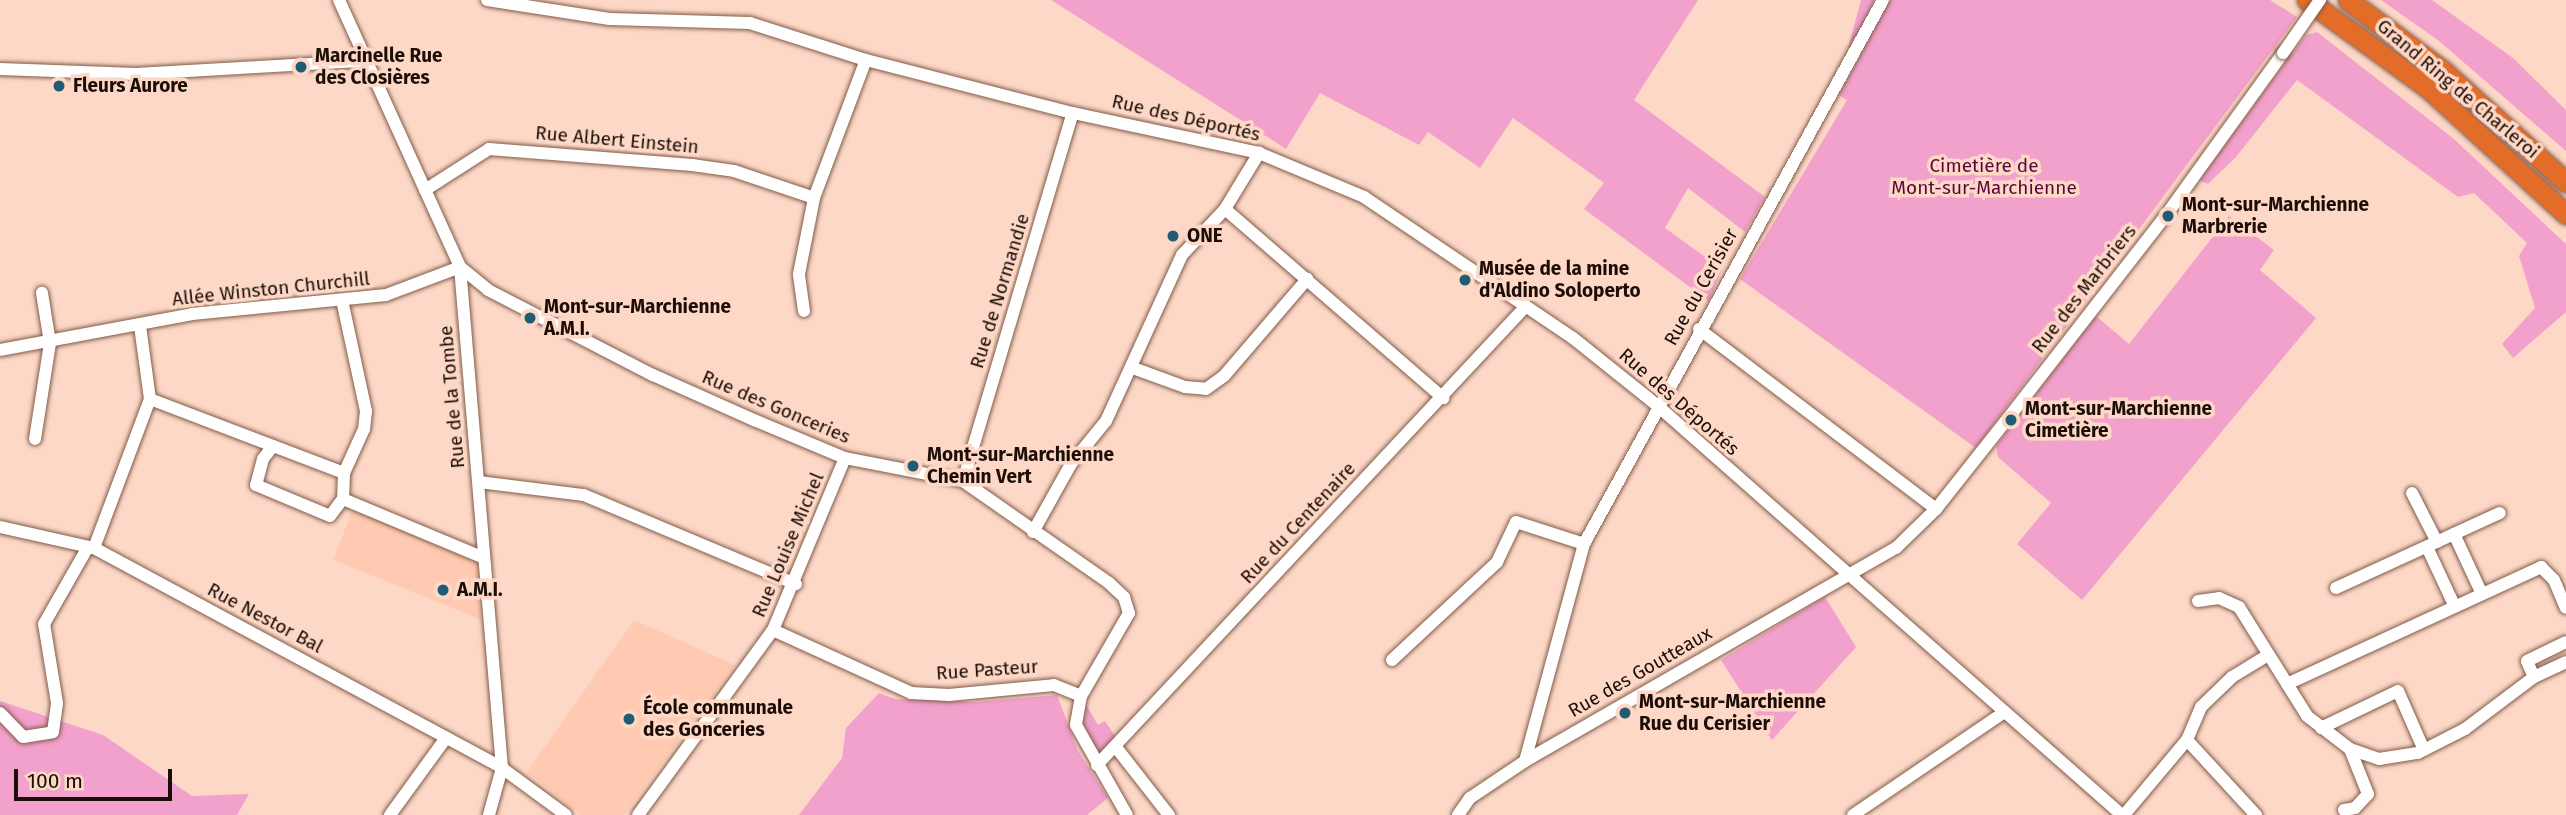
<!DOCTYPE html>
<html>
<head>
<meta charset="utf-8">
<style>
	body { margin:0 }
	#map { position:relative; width:2566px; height:815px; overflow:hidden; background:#fdd8c7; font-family:"Fira Sans",sans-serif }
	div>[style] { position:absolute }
	.built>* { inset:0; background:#ffcab1 }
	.green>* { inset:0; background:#f2a0cc }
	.roads { filter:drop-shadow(0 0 2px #825b48) drop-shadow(0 0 2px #825b48) }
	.minor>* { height:12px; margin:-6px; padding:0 6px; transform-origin:6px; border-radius:6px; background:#fff }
	.highway>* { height:19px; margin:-9.5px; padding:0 9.5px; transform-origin:9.5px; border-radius:9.5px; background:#e36d28 }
	.bridges { filter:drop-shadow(0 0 2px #825b48) drop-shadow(0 0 2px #825b48) }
	.minor-bridge>* { height:12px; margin:-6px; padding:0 6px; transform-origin:6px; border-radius:6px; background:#fff }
	.dots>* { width:19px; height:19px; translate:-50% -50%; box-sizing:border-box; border:4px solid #fdd8c7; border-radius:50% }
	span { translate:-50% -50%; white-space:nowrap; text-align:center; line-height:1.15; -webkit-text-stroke:7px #fdd8c7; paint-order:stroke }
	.poi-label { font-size:19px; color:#1c0d06; font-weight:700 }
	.left { translate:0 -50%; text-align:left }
	.street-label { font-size:19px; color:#1c0d06 }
	.park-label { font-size:19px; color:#5a063e }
	.scale { position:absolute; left:14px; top:769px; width:158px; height:32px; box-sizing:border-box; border:4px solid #1c0d06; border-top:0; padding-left:9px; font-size:21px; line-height:24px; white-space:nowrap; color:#1c0d06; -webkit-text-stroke:5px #fdd8c7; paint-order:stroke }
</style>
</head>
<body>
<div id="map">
	<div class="built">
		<i style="clip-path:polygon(355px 504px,477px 560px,480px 619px,333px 560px)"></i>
		<i style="clip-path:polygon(634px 620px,735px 665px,624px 815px,581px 815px,527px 772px)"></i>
	</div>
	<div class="green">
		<i style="clip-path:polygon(1051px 0,1698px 0,1634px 100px,1765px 197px,1745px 232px,1688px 188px,1665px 228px,1722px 269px,1709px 301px,1584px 209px,1604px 183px,1513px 118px,1480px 168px,1428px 132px,1419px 145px,1320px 93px,1286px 149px)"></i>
		<i style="clip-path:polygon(1861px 0,1874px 0,1861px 32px,1848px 48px)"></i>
		<i style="clip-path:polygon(1890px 0,2270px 0,2297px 17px,1976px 448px,1740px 279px,1847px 100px,1839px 95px)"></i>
		<i style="clip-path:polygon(2381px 0,2432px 0,2513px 58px,2566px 110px,2566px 151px,2439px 41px)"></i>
		<i style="clip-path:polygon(2317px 32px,2454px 139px,2566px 244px,2566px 312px,2513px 358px,2502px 344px,2535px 308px,2519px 256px,2527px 243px,2474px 193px,2458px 197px,2297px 80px,2236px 157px,2208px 184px,2198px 180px,2306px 35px)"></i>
		<i style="clip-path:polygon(2229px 216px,2274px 250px,2260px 270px,2316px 318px,2082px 600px,2017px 544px,2051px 503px,1998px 457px,1996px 446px,2096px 316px,2129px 344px)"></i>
		<i style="clip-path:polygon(1825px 597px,1856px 647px,1772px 740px,1721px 660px)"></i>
		<i style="clip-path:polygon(879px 693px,895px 699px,976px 702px,1057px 695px,1078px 751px,1108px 798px,1087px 815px,799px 815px,842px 758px,846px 728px)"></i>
		<i style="clip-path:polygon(0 701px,103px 735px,192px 796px,249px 794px,237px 815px,0 815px)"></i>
		<i style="clip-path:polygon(1085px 703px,1098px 725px,1105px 721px,1117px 739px,1098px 757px,1080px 717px)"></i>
	</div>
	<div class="roads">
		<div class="minor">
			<i style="left:339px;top:0;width:293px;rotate:65.6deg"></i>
			<i style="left:460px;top:267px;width:503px;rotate:85.21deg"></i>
			<i style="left:502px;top:768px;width:49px;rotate:105.5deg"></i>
			<i style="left:487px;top:0;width:124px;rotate:8.8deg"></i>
			<i style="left:610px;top:19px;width:140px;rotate:1.6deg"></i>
			<i style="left:750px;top:23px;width:122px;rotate:17.7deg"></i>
			<i style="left:866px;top:60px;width:214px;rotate:14.4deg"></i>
			<i style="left:1073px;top:113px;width:190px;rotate:12.1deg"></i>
			<i style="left:1259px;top:153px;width:114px;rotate:22.7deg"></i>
			<i style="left:1364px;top:197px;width:252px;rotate:34deg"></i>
			<i style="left:1573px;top:338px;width:110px;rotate:38.7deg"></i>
			<i style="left:1659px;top:407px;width:617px;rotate:41.39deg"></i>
			<i style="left:0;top:69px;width:136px;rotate:2.1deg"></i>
			<i style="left:136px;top:74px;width:228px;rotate:-3.3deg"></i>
			<i style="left:425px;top:190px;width:76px;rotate:-32.6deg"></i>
			<i style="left:489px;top:149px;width:204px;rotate:4.5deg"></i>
			<i style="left:692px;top:165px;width:42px;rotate:8.1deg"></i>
			<i style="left:734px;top:171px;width:84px;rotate:18.6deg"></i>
			<i style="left:1225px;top:209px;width:289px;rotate:40.9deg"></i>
			<i style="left:460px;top:267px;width:36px;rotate:39deg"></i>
			<i style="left:488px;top:290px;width:186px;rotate:27.3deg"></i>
			<i style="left:653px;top:375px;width:111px;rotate:24deg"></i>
			<i style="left:754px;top:420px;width:99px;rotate:22.7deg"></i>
			<i style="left:845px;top:458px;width:120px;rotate:11deg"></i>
			<i style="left:963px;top:481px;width:178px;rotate:34.9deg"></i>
			<i style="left:1109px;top:583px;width:21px;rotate:43deg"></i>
			<i style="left:1124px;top:597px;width:17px;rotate:73deg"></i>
			<i style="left:1129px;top:613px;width:96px;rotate:120deg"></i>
			<i style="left:1081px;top:696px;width:29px;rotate:100deg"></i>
			<i style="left:1076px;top:725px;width:103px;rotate:60.5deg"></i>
			<i style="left:342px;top:300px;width:114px;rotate:77.8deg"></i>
			<i style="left:366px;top:411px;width:18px;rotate:96deg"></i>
			<i style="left:364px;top:429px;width:48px;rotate:114.4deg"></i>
			<i style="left:344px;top:473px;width:26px;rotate:92deg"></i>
			<i style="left:804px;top:311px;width:37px;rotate:-98deg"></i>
			<i style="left:799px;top:274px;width:77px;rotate:-78.8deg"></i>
			<i style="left:814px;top:198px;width:147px;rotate:-69.4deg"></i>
			<i style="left:1699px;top:329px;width:298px;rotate:37.2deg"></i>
			<i style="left:0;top:350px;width:195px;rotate:-10.6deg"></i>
			<i style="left:192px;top:314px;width:195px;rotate:-5.6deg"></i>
			<i style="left:386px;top:295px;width:79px;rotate:-20.7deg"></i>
			<i style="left:1133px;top:368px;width:55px;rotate:20.1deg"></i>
			<i style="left:1185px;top:387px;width:21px;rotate:5deg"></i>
			<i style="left:1206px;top:389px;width:22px;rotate:-36deg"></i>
			<i style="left:1224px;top:376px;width:128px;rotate:-49.4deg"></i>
			<i style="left:150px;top:399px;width:208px;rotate:20.9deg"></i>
			<i style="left:35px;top:439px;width:97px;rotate:-81.1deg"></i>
			<i style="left:50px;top:343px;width:51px;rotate:-99.1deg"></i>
			<i style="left:273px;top:446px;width:16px;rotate:128deg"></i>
			<i style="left:263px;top:459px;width:27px;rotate:105deg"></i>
			<i style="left:256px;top:485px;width:80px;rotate:22.7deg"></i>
			<i style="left:330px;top:516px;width:21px;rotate:-53deg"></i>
			<i style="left:963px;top:481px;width:384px;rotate:-73.4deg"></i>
			<i style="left:479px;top:482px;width:106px;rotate:7.1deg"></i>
			<i style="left:584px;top:495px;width:230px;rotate:22.8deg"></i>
			<i style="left:2412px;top:493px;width:55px;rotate:63deg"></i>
			<i style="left:343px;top:499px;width:153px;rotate:22.7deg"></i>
			<i style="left:0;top:527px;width:96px;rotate:12.6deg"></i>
			<i style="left:94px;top:548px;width:464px;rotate:28.3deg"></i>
			<i style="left:502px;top:768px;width:79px;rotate:36.3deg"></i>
			<i style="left:1033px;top:532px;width:78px;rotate:-60.8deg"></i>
			<i style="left:1071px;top:464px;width:55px;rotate:-50.9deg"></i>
			<i style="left:1106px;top:421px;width:183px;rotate:-65.4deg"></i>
			<i style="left:1182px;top:255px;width:63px;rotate:-46.9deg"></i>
			<i style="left:1225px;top:209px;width:66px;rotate:-58.7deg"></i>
			<i style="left:2454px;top:534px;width:64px;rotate:65deg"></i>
			<i style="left:2427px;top:547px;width:64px;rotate:65deg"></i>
			<i style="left:94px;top:548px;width:159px;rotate:-69.4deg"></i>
			<i style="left:150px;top:399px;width:74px;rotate:-97.8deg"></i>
			<i style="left:2336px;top:588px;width:180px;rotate:-24.6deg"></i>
			<i style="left:2198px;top:601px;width:21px;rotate:-8deg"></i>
			<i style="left:2219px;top:598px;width:22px;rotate:24deg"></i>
			<i style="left:2239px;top:607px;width:128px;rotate:58deg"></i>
			<i style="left:2307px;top:716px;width:54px;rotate:37.5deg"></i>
			<i style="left:2350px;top:749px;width:31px;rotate:19deg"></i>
			<i style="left:2379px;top:759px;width:39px;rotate:-9deg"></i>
			<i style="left:2418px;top:753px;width:53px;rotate:-27.1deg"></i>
			<i style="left:2465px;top:729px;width:86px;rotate:-37deg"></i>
			<i style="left:2534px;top:677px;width:35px;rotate:-25deg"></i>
			<i style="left:773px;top:630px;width:152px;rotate:24.5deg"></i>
			<i style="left:911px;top:693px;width:38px;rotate:3deg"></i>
			<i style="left:949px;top:695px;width:105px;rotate:-5.4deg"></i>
			<i style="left:1054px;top:685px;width:29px;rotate:22deg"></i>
			<i style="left:1392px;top:660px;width:144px;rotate:-43deg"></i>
			<i style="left:1497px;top:562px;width:44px;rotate:-64.6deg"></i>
			<i style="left:1516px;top:522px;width:71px;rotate:17.9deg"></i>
			<i style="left:2534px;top:677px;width:17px;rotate:-114deg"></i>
			<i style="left:2527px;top:661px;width:43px;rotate:-26deg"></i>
			<i style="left:2287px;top:684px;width:280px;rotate:-24.7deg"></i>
			<i style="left:2541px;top:567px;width:18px;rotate:45deg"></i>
			<i style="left:2554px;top:580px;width:30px;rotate:67deg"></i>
			<i style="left:0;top:713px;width:33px;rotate:46deg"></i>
			<i style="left:23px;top:737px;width:30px;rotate:-9deg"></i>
			<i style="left:53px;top:732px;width:29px;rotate:-82deg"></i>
			<i style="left:57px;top:703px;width:80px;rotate:-99.3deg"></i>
			<i style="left:44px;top:624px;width:89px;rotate:-60.3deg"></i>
			<i style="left:2321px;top:728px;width:85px;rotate:-25.7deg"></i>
			<i style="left:2398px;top:691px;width:64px;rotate:66.2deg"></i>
			<i style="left:2187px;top:740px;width:102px;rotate:47.4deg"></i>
			<i style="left:1115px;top:746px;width:88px;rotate:52deg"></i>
			<i style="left:1525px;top:761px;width:225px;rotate:-74.8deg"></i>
			<i style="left:1584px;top:544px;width:621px;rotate:-61.21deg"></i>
			<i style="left:1097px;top:765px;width:628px;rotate:-46.93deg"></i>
			<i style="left:2344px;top:810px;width:11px;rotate:-10deg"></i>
			<i style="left:2355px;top:808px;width:19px;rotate:-47deg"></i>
			<i style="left:2368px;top:794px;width:48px;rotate:-111.8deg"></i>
			<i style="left:390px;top:815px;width:95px;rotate:-54deg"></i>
			<i style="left:638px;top:815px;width:229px;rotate:-53.9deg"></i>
			<i style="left:773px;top:630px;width:186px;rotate:-67.3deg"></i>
			<i style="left:1458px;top:815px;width:21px;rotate:-55deg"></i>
			<i style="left:1470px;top:798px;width:66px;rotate:-33.9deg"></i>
			<i style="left:1525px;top:761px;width:428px;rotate:-29.9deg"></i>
			<i style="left:1896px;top:548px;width:56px;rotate:-44.3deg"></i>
			<i style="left:1936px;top:509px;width:117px;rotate:-51.6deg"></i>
			<i style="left:2009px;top:417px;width:252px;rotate:-52.1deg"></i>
			<i style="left:2164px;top:218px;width:203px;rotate:-54.2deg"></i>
			<i style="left:1853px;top:815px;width:181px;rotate:-34.2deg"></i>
			<i style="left:2124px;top:815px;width:98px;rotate:-50deg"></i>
			<i style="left:2187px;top:740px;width:36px;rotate:-67deg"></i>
			<i style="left:2201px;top:707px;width:43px;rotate:-44.1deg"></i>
			<i style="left:2232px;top:677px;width:42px;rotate:-31.4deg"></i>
		</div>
		<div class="highway">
			<i style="left:2307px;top:0;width:150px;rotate:36deg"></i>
			<i style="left:2428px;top:88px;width:187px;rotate:42.4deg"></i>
			<i style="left:2348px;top:0;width:117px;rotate:36.7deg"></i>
			<i style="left:2442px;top:70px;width:167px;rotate:42.1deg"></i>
		</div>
	</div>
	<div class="bridges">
		<div class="minor-bridge">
			<i style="left:2283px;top:53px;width:65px;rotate:-55.1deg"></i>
		</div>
	</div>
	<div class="dots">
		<i style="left:301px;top:67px;background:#205d74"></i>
		<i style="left:59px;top:86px;background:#205d74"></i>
		<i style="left:2168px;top:216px;background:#205d74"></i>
		<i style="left:1173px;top:236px;background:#205d74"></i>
		<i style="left:1465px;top:280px;background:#205d74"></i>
		<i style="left:530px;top:318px;background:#205d74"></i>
		<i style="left:2011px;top:420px;background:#205d74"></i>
		<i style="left:913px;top:466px;background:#205d74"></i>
		<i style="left:443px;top:590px;background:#205d74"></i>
		<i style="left:1625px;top:713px;background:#205d74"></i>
		<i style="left:629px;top:719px;background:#205d74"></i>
	</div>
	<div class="poi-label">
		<span class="left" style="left:315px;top:67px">Marcinelle Rue<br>des Closières</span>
		<span class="left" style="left:73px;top:86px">Fleurs Aurore</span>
		<span class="left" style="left:2182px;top:216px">Mont-sur-Marchienne<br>Marbrerie</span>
		<span class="left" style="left:1187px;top:236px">ONE</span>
		<span class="left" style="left:1479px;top:280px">Musée de la mine<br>d'Aldino Soloperto</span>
		<span class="left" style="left:544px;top:318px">Mont-sur-Marchienne<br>A.M.I.</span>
		<span class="left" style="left:2025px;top:420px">Mont-sur-Marchienne<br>Cimetière</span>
		<span class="left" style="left:927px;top:466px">Mont-sur-Marchienne<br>Chemin Vert</span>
		<span class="left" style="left:457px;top:590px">A.M.I.</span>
		<span class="left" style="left:1639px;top:713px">Mont-sur-Marchienne<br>Rue du Cerisier</span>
		<span class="left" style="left:643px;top:719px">École communale<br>des Gonceries</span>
	</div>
	<div class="street-label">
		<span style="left:2458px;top:89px;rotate:40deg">Grand Ring de Charleroi</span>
		<span style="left:1186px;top:118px;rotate:13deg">Rue des Déportés</span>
		<span style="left:617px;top:140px;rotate:5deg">Rue Albert Einstein</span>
		<span style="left:1701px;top:287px;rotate:-61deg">Rue du Cerisier</span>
		<span style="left:271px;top:289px;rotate:-6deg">Allée Winston Churchill</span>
		<span style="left:2084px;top:289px;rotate:-52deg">Rue des Marbriers</span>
		<span style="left:1000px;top:291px;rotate:-73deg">Rue de Normandie</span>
		<span style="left:452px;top:397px;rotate:-95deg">Rue de la Tombe</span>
		<span style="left:1679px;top:402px;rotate:41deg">Rue des Déportés</span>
		<span style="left:776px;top:407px;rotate:23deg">Rue des Gonceries</span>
		<span style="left:1298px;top:523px;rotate:-47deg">Rue du Centenaire</span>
		<span style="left:788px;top:545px;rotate:-67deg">Rue Louise Michel</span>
		<span style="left:265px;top:618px;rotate:28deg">Rue Nestor Bal</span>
		<span style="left:987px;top:670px;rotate:-4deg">Rue Pasteur</span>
		<span style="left:1640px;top:672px;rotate:-30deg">Rue des Goutteaux</span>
	</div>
	<div class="park-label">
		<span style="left:1984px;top:177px">Cimetière de<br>Mont-sur-Marchienne</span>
	</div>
	<div class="scale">100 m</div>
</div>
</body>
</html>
